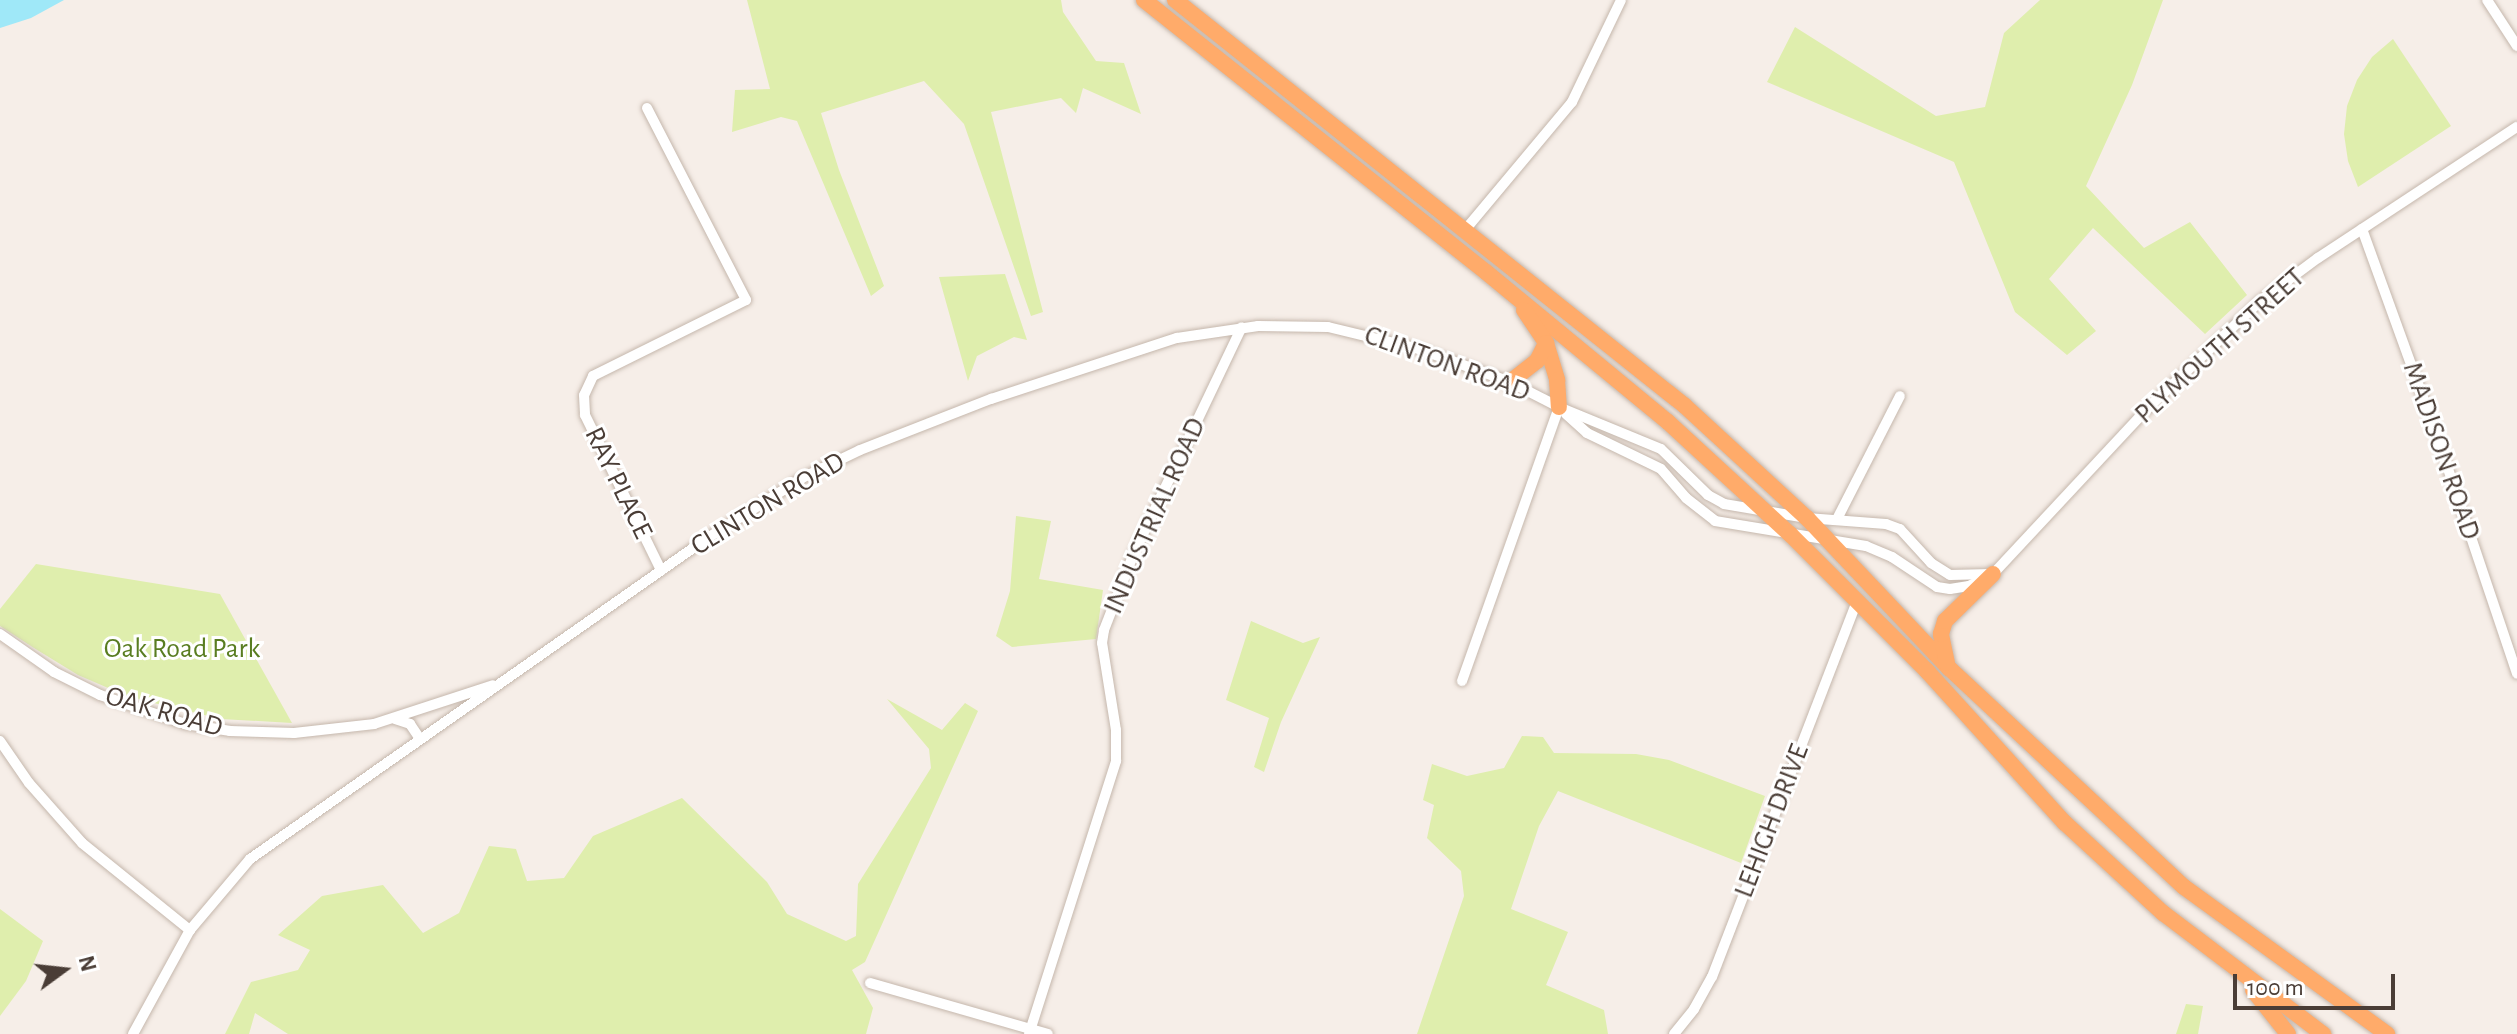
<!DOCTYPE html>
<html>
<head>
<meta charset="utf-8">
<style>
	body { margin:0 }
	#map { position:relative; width:2517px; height:1034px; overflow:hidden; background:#f6eee8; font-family:"Alegreya Sans",sans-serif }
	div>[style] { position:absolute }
	.green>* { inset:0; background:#dfeead }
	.water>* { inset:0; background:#9fe8f8 }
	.roads { filter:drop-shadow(0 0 2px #c5b7ac) drop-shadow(0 0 2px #c5b7ac) }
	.minor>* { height:10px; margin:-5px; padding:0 5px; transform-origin:5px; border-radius:5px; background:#fff }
	.highway>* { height:16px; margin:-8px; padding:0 8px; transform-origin:8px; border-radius:8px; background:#ffab6a }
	span { translate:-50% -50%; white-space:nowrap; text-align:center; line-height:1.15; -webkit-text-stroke:6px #fff; paint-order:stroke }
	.street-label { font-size:28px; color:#4a3d36 }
	.park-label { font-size:28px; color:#597d21 }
	.north { position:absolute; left:24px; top:930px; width:80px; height:80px; -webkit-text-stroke:6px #fff; paint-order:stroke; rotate:75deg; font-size:22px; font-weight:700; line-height:32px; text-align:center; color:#4a3d36 }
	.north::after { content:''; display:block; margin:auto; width:28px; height:36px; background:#4a3d36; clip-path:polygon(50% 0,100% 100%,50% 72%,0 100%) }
	.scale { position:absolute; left:2233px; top:974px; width:162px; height:36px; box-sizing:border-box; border:4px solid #4a3d36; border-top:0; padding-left:10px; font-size:24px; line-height:28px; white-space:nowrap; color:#4a3d36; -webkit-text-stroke:6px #fff; paint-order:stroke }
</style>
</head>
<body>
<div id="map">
	<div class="green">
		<i style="clip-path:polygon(747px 0,1061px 0,1063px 12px,1096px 61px,1124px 63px,1141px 114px,1083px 88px,1076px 113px,1061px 98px,991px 112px,1043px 312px,1031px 316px,964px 124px,924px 81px,821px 113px,839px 170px,884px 286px,871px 296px,797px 121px,781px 117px,732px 132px,735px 90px,770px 89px)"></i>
		<i style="clip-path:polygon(2040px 0,2163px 0,2132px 85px,2086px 186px,2144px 248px,2190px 222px,2247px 295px,2205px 334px,2093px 228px,2049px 279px,2096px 331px,2067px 355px,2015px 312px,1954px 162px,1767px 82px,1795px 27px,1936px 116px,1985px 107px,2004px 33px)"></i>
		<i style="clip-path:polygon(2393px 39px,2451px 126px,2358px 187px,2348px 161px,2344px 134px,2347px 106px,2357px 80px,2372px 57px)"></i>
		<i style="clip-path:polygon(1005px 274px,1027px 340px,1014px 337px,977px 356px,968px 381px,939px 277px)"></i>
		<i style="clip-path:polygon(1016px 516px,1051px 521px,1039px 579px,1103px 590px,1096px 639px,1012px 647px,996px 636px,1010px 591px)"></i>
		<i style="clip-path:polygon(36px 564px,220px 594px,292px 723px,221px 719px,129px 697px,78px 675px,34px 648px,0 626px,0 609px)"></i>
		<i style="clip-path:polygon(1251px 621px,1303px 643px,1320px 637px,1281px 722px,1264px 772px,1254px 767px,1269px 718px,1226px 700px)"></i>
		<i style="clip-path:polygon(887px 699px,942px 730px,965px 703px,978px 711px,865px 962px,852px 970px,873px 1008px,866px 1034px,288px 1034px,255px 1013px,249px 1034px,225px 1034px,251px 982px,298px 970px,310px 950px,278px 935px,322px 896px,383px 885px,423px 933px,459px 913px,489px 846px,516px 849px,527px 881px,564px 878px,593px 836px,682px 798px,767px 882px,787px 914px,846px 941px,856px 936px,858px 884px,931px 768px,929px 749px)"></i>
		<i style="clip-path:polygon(1522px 736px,1543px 737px,1554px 753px,1636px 754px,1669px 760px,1765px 796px,1741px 863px,1558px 791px,1539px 826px,1511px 909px,1568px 932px,1546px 985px,1604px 1010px,1608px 1034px,1417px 1034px,1464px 896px,1461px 871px,1427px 838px,1434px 805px,1423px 800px,1432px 764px,1467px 776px,1504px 768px)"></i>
		<i style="clip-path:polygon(0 909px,43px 941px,26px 981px,0 1016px)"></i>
		<i style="clip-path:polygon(2186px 1004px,2203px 1006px,2198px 1034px,2176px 1034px)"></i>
	</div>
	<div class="water">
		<i style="clip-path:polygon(0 0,64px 0,31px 18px,0 28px)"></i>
	</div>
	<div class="roads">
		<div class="minor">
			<i style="left:2487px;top:0;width:55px;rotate:56.9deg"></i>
			<i style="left:647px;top:108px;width:216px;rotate:62.7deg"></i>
			<i style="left:746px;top:300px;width:171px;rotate:153.6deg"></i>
			<i style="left:593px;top:376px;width:21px;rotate:115deg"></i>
			<i style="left:584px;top:395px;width:20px;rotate:87deg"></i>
			<i style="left:585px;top:415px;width:173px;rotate:63.9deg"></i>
			<i style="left:2362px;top:229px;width:217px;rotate:70.1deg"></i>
			<i style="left:2436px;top:433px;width:254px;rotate:71.4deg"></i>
			<i style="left:1465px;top:230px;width:167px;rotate:-50.1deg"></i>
			<i style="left:1572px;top:102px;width:113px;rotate:-64.3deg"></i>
			<i style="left:1566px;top:414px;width:28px;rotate:42deg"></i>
			<i style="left:1587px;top:433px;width:82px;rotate:25.9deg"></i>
			<i style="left:1661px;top:469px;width:38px;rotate:49deg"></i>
			<i style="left:1686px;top:498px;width:37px;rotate:38deg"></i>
			<i style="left:1715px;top:521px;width:153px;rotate:9.4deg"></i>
			<i style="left:1866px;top:546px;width:28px;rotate:23deg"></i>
			<i style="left:1892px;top:557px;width:54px;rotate:33.7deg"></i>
			<i style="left:1937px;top:587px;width:13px;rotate:9deg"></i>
			<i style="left:1950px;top:589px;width:19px;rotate:-9deg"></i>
			<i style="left:1969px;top:586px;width:27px;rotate:-27deg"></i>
			<i style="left:1993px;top:574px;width:226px;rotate:-47deg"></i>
			<i style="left:2147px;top:409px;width:156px;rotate:-43.7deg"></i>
			<i style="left:2260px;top:301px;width:72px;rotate:-36.6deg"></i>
			<i style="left:2318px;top:258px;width:238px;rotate:-33.4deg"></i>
			<i style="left:1837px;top:519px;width:138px;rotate:-62.9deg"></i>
			<i style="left:0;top:634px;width:66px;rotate:35.1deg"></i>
			<i style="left:54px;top:672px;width:51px;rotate:26.6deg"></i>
			<i style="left:100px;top:695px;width:90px;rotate:18.8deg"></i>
			<i style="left:185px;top:724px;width:46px;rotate:8.8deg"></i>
			<i style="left:230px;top:731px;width:64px;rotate:1.8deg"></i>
			<i style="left:294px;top:733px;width:81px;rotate:-6.4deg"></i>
			<i style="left:374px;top:724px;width:125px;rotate:-18.1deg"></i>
			<i style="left:1462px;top:681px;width:291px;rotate:-70.5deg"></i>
			<i style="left:395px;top:719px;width:16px;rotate:18deg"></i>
			<i style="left:410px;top:724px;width:18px;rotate:56deg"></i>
			<i style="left:0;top:741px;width:51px;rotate:55.4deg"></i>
			<i style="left:29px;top:783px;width:80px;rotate:48.5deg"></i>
			<i style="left:82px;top:843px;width:139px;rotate:38.9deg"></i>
			<i style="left:870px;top:983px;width:185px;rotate:16deg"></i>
			<i style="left:133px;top:1034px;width:119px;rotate:-61.3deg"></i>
			<i style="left:190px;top:930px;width:93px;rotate:-49.8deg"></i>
			<i style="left:250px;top:859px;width:557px;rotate:-35.06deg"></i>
			<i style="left:706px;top:539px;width:114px;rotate:-32.4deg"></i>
			<i style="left:802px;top:478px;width:64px;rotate:-25.8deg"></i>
			<i style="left:860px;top:450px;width:141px;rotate:-21.3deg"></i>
			<i style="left:991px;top:399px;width:196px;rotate:-18.2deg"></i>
			<i style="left:1177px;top:338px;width:82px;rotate:-8.4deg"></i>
			<i style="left:1258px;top:326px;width:70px;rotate:0.8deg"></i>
			<i style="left:1328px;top:327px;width:94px;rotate:13.6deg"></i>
			<i style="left:1419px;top:349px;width:97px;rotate:19.9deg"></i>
			<i style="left:1510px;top:382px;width:55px;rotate:27deg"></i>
			<i style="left:1559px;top:407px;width:110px;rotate:22.4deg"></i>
			<i style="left:1661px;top:449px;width:66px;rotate:44.4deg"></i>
			<i style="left:1708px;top:495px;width:18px;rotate:29deg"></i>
			<i style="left:1724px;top:504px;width:84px;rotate:9.6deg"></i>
			<i style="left:1807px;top:518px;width:79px;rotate:4.3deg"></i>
			<i style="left:1886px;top:524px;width:15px;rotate:20deg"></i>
			<i style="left:1900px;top:529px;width:46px;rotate:47.6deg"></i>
			<i style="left:1931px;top:563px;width:22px;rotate:32deg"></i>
			<i style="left:1950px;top:575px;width:41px;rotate:-1.4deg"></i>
			<i style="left:1029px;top:1034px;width:287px;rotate:-72.3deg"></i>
			<i style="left:1116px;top:761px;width:31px;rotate:-90deg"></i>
			<i style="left:1116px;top:730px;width:88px;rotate:-99.1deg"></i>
			<i style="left:1102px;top:643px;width:13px;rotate:-81deg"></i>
			<i style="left:1104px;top:630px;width:83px;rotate:-68.7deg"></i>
			<i style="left:1134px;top:553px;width:250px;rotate:-64.5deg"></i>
			<i style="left:1674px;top:1034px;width:32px;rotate:-51deg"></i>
			<i style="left:1694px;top:1009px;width:37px;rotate:-61deg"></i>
			<i style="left:1712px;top:977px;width:402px;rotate:-68.9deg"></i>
		</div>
		<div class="highway">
			<i style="left:1144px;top:0;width:437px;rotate:38.5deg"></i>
			<i style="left:1486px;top:272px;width:236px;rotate:39.5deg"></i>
			<i style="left:1668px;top:422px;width:166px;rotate:42.6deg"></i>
			<i style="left:1790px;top:534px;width:194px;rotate:45deg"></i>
			<i style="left:1927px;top:671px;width:205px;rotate:47.8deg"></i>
			<i style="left:2065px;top:823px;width:133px;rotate:42.6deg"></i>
			<i style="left:2163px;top:913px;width:201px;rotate:37.1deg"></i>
			<i style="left:1175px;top:0;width:652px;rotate:38.52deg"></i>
			<i style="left:1685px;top:406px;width:166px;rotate:42.6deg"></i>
			<i style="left:1807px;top:518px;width:207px;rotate:46.6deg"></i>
			<i style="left:1949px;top:668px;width:321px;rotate:43deg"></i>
			<i style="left:2184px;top:887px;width:251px;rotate:35.9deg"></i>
			<i style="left:1524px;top:310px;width:40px;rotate:56deg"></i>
			<i style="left:1546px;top:343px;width:39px;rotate:73deg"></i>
			<i style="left:1557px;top:380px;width:27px;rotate:86deg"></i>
			<i style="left:1510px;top:382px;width:34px;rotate:-38deg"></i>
			<i style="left:1537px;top:361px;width:20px;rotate:-63deg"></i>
			<i style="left:1947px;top:663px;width:30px;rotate:-102deg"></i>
			<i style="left:1941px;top:634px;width:14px;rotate:-73deg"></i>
			<i style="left:1945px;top:621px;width:67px;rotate:-44.4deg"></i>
			<i style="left:2253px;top:990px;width:56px;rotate:51.5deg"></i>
		</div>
	</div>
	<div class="street-label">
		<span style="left:2220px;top:346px;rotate:-42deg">PLYMOUTH STREET</span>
		<span style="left:1447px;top:364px;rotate:20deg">CLINTON ROAD</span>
		<span style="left:2441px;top:451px;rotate:71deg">MADISON ROAD</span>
		<span style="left:618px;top:483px;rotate:64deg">RAY PLACE</span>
		<span style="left:768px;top:504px;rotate:-31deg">CLINTON ROAD</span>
		<span style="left:1155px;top:516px;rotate:-66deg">INDUSTRIAL ROAD</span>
		<span style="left:164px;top:712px;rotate:16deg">OAK ROAD</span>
		<span style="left:1772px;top:821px;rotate:-69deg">LEHIGH DRIVE</span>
	</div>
	<div class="park-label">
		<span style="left:182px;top:649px">Oak Road Park</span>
	</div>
	<div class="north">N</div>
	<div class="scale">100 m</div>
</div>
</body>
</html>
